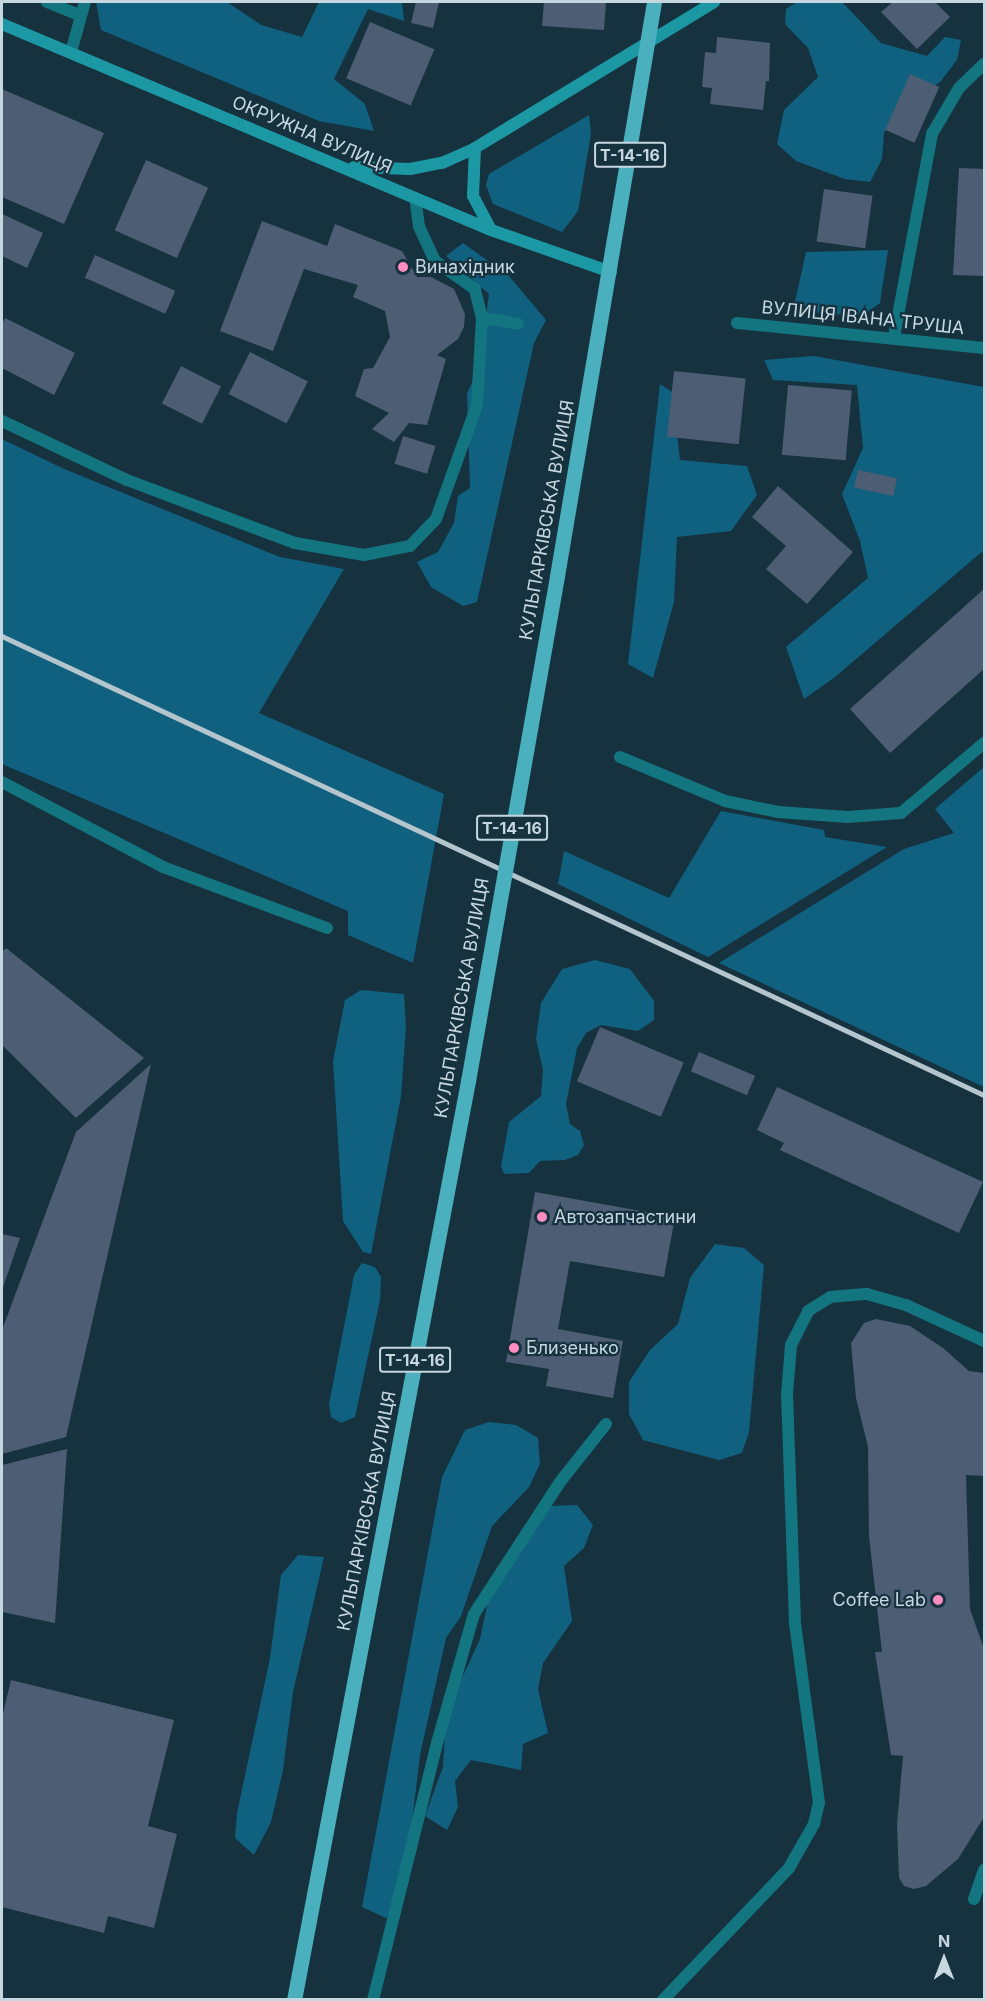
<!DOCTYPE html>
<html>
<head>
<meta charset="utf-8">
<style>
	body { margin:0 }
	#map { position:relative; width:986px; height:2001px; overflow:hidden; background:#16323f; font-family:Inter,sans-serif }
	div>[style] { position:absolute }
	.green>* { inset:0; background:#10607f }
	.building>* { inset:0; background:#4d5d73; transform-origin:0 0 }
	.service>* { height:12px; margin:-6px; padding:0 6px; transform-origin:6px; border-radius:6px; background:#12757f }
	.minor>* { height:12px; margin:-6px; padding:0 6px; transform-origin:6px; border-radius:6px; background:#12757f }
	.secondary>* { height:12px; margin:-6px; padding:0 6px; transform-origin:6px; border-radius:6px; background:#1c98a5 }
	.primary>* { height:15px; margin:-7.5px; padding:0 7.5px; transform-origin:7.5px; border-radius:7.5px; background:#4ab0bd }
	.rail>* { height:4.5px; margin:-2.25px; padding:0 2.25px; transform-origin:2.25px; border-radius:2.25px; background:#b4c5cd }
	.primary-bridge>* { height:15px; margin:-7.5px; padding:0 7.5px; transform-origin:7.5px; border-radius:7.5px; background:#4ab0bd }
	.dots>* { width:16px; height:16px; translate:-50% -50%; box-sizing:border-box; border:3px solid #16323f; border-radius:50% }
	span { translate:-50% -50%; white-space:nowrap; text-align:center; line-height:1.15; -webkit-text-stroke:4.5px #16323f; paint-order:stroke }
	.shield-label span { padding:2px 4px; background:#16323f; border:2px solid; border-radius:4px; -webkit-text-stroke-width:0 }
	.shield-label { font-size:16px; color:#c7d7df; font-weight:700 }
	.street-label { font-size:18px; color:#c7d7df }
	.poi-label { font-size:18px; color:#c7d7df }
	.left { translate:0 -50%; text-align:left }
	.right { translate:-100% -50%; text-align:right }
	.frame { position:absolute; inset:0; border:3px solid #c7d7df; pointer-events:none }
	.north { position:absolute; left:914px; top:1929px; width:60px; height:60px; -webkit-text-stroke:4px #16323f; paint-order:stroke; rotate:0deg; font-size:16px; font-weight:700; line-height:24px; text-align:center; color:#c7d7df }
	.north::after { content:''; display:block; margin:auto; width:21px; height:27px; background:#c7d7df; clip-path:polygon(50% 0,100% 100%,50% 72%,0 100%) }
</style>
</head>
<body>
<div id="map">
	<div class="green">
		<i style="clip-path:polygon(96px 2px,227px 2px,261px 25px,302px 37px,319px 2px,402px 2px,404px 21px,368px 9px,334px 79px,365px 104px,374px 131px,319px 121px,101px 30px)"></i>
		<i style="clip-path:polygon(797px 2px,842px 2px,881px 43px,927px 56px,945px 37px,961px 40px,957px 60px,941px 81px,899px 112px,884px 133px,882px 159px,870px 182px,845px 179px,796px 161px,777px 144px,784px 110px,818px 77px,808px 48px,785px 24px,786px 9px)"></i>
		<i style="clip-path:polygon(589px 115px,591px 134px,578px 211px,562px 232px,493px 204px,486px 185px,489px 174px)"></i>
		<i style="clip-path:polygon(463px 243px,509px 276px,546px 320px,534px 343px,477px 602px,463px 606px,431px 587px,417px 562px,438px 552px,454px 523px,458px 496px,470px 488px,467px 393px,479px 368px,489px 294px,446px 256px)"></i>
		<i style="clip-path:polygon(888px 250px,880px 303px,862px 316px,793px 311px,806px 252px)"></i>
		<i style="clip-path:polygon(814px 356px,984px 387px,984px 550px,835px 677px,804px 699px,786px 647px,868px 578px,860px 541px,842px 494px,863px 448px,857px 385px,773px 380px,764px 360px)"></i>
		<i style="clip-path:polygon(660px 384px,672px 392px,680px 460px,747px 466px,757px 495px,731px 531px,677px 537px,674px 602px,653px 678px,628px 664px)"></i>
		<i style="clip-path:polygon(2px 439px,62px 468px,280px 557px,344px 569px,259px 713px,444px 794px,413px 963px,348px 935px,348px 911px,2px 764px)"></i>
		<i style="clip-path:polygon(984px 767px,984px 1087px,719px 963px,904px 849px,954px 833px,935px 809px)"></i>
		<i style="clip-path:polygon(721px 811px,824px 830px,825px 837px,887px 847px,708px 957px,558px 884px,564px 851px,669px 898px)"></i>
		<i style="clip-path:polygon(595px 960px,630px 969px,654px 1001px,654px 1020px,638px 1031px,601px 1025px,586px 1033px,577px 1048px,566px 1104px,570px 1124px,580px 1131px,584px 1145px,578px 1155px,565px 1160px,540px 1161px,529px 1173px,504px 1174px,501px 1166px,509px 1122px,541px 1096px,543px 1070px,536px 1039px,541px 1003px,562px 969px)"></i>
		<i style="clip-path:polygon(361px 990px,404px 994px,406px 1026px,401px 1096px,371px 1254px,363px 1252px,343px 1221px,333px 1061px,345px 1000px)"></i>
		<i style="clip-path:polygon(715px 1244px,744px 1248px,764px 1265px,749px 1432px,742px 1453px,719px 1460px,643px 1440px,629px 1414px,629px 1382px,650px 1350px,678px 1324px,690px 1278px)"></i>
		<i style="clip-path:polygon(362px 1263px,375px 1267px,381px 1277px,380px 1300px,355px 1417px,341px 1423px,331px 1417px,329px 1404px,354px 1275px)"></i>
		<i style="clip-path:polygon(489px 1422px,516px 1425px,538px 1438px,540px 1464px,529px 1487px,492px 1526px,461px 1616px,446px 1638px,420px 1755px,403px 1898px,386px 1918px,362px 1907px,442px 1477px,465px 1430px)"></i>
		<i style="clip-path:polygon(577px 1505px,593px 1525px,584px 1548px,564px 1566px,572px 1621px,543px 1663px,538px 1689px,548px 1733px,523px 1744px,521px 1770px,471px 1760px,455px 1781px,458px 1807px,447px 1830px,425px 1816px,443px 1767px,446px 1713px,480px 1639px,491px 1586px,550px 1506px)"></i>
		<i style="clip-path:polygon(298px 1555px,324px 1557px,293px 1692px,283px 1770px,271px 1822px,254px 1855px,235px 1838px,237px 1813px,270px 1658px,281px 1575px)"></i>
	</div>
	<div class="building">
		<i style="clip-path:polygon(416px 2px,439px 2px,433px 28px,411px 23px)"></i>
		<i style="clip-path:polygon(544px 2px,606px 2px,604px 30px,542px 26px)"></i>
		<i style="clip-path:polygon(893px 2px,935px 2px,950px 17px,917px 49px,881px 12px)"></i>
		<i style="left:370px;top:22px;width:70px;height:61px;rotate:23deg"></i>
		<i style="clip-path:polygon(717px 37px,770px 43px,769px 81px,766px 81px,763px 110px,710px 104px,712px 88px,702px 87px,705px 52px,716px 53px)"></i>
		<i style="left:910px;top:74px;width:32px;height:61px;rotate:24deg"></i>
		<i style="clip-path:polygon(2px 89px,104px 133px,64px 224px,2px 197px)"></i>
		<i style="left:146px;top:160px;width:68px;height:77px;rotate:24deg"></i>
		<i style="clip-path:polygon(959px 168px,984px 169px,984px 276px,953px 275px)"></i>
		<i style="left:824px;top:189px;width:49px;height:53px;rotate:8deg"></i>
		<i style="clip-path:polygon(2px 214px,43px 233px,27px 268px,2px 256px)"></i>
		<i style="clip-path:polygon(262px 221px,327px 246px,335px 224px,402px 251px,417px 277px,431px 277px,454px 289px,465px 314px,464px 327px,458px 339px,437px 355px,446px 359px,427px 425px,409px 423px,394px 442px,372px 429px,389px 413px,355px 396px,364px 369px,373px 368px,390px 337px,385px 311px,353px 297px,358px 285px,304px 269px,273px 351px,220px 331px)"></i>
		<i style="left:95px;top:255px;width:88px;height:25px;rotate:24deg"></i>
		<i style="clip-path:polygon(5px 318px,75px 353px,54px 395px,2px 368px,2px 324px)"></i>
		<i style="left:250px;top:352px;width:65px;height:47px;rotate:27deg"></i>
		<i style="left:181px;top:366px;width:45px;height:42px;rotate:27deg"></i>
		<i style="left:674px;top:371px;width:72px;height:66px;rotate:6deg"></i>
		<i style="left:788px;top:385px;width:64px;height:70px;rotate:5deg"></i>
		<i style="left:403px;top:436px;width:34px;height:29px;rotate:17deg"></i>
		<i style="left:858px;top:470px;width:40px;height:18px;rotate:12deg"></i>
		<i style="clip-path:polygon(778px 486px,853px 552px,807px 604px,766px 569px,786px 546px,752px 517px)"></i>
		<i style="clip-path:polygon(984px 589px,984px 669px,890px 753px,850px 709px)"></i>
		<i style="clip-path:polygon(6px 948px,144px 1058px,76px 1118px,2px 1045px,2px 952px)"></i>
		<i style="left:600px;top:1027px;width:91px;height:59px;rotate:23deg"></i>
		<i style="left:699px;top:1052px;width:61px;height:21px;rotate:23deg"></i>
		<i style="clip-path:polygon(151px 1064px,66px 1437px,2px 1454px,2px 1330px,76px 1132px)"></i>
		<i style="clip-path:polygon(777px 1087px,983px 1182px,959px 1233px,780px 1150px,784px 1143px,757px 1130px)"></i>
		<i style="clip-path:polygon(535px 1192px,675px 1217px,664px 1277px,570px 1261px,558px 1329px,623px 1341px,613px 1398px,546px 1386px,549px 1369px,506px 1362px)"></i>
		<i style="clip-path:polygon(2px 1234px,20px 1238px,2px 1290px)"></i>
		<i style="clip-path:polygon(876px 1319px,910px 1326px,943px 1348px,969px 1371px,984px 1373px,984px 1476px,966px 1475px,970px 1609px,984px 1649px,984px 1817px,958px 1859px,926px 1886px,914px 1889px,904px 1886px,899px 1878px,897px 1824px,903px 1756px,891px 1755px,875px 1652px,882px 1652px,869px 1536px,868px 1447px,856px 1398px,851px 1343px,864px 1323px)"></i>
		<i style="clip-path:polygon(67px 1449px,55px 1623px,2px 1612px,2px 1465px)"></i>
		<i style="clip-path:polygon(11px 1680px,174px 1720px,148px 1826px,177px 1834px,154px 1928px,108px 1916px,104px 1933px,2px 1907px,2px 1718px)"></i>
	</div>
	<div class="service">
		<i style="left:47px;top:2px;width:35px;rotate:22deg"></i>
		<i style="left:71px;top:52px;width:52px;rotate:-74.4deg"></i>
		<i style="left:482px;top:318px;width:36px;rotate:9deg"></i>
		<i style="left:620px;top:757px;width:114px;rotate:22.7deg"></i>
		<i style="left:725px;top:801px;width:54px;rotate:11.7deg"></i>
		<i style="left:778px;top:812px;width:70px;rotate:4.1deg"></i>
		<i style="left:848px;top:817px;width:53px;rotate:-4.3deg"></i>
		<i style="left:901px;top:813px;width:16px;rotate:-40deg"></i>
		<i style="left:2px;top:782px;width:182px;rotate:27.8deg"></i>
		<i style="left:163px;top:867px;width:175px;rotate:20.4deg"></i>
		<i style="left:974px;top:1899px;width:31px;rotate:-71deg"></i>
		<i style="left:373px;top:2000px;width:265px;rotate:-76deg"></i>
		<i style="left:437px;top:1743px;width:134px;rotate:-74deg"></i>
		<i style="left:474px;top:1614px;width:158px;rotate:-56.9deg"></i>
		<i style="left:560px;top:1482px;width:74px;rotate:-51.6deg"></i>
		<i style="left:663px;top:2000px;width:182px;rotate:-46.3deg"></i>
		<i style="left:789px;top:1868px;width:51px;rotate:-60.4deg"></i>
		<i style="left:814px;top:1824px;width:22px;rotate:-77deg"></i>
		<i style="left:819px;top:1803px;width:183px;rotate:-97.6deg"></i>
		<i style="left:795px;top:1622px;width:228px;rotate:-92deg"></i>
		<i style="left:787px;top:1394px;width:49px;rotate:-85.3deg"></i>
		<i style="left:791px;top:1345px;width:38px;rotate:-63deg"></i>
		<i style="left:808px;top:1311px;width:26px;rotate:-32deg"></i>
		<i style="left:830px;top:1297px;width:37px;rotate:-5deg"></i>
		<i style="left:867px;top:1294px;width:41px;rotate:15.8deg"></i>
		<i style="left:906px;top:1305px;width:86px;rotate:24.8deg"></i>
	</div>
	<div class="minor">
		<i style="left:737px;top:323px;width:248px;rotate:5.8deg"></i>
		<i style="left:894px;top:337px;width:207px;rotate:-79.4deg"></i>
		<i style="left:932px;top:134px;width:53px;rotate:-59.6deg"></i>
		<i style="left:959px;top:88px;width:35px;rotate:-44deg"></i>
		<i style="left:2px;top:421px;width:138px;rotate:25.3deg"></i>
		<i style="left:127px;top:480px;width:179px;rotate:20.6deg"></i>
		<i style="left:295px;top:543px;width:70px;rotate:9.9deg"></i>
		<i style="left:364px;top:555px;width:47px;rotate:-11.1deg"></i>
		<i style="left:410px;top:546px;width:37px;rotate:-46deg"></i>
		<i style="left:436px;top:519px;width:121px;rotate:-70.2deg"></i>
		<i style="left:477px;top:405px;width:87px;rotate:-86.7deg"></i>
		<i style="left:482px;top:318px;width:30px;rotate:-104deg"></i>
		<i style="left:475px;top:289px;width:49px;rotate:-145deg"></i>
		<i style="left:435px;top:261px;width:38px;rotate:-115deg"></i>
		<i style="left:419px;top:226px;width:28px;rotate:-98deg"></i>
		<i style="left:913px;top:803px;width:93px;rotate:-40.2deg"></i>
	</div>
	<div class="secondary">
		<i style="left:2px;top:24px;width:531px;rotate:22.84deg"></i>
		<i style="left:491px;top:230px;width:127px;rotate:19.3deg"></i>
		<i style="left:475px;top:148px;width:48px;rotate:92.4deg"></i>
		<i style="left:473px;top:196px;width:38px;rotate:62deg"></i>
		<i style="left:354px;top:167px;width:56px;rotate:2deg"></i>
		<i style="left:410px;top:169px;width:33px;rotate:-11deg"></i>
		<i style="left:442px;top:163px;width:36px;rotate:-24deg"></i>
		<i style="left:475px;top:148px;width:280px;rotate:-31.4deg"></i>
	</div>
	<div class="primary">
		<i style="left:557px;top:576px;width:582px;rotate:-80.41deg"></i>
		<i style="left:294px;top:2000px;width:935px;rotate:-79.28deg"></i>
	</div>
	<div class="rail">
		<i style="left:2px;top:636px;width:1084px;rotate:25.05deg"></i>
	</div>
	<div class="primary-bridge">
		<i style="left:468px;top:1081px;width:513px;rotate:-80deg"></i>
	</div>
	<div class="dots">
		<i style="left:403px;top:267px;background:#fd8ebf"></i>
		<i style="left:542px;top:1217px;background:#fd8ebf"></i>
		<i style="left:514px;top:1348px;background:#fd8ebf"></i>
		<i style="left:938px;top:1600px;background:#fd8ebf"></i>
	</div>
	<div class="shield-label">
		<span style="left:630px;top:155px">Т-14-16</span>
		<span style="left:512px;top:828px">Т-14-16</span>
		<span style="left:415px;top:1360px">Т-14-16</span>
	</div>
	<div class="street-label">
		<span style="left:312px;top:135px;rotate:23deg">ОКРУЖНА ВУЛИЦЯ</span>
		<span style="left:863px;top:318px;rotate:6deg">ВУЛИЦЯ ІВАНА ТРУША</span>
		<span style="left:547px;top:520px;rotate:-80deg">КУЛЬПАРКІВСЬКА ВУЛИЦЯ</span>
		<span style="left:462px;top:998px;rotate:-80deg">КУЛЬПАРКІВСЬКА ВУЛИЦЯ</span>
		<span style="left:367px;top:1511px;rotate:-79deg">КУЛЬПАРКІВСЬКА ВУЛИЦЯ</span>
	</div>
	<div class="poi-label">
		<span class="left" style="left:415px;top:267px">Винахідник</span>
		<span class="left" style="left:554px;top:1217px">Автозапчастини</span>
		<span class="left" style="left:526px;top:1348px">Близенько</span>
		<span class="right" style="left:926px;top:1600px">Coffee Lab</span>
	</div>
	<div class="frame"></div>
	<div class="north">N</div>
</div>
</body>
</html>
